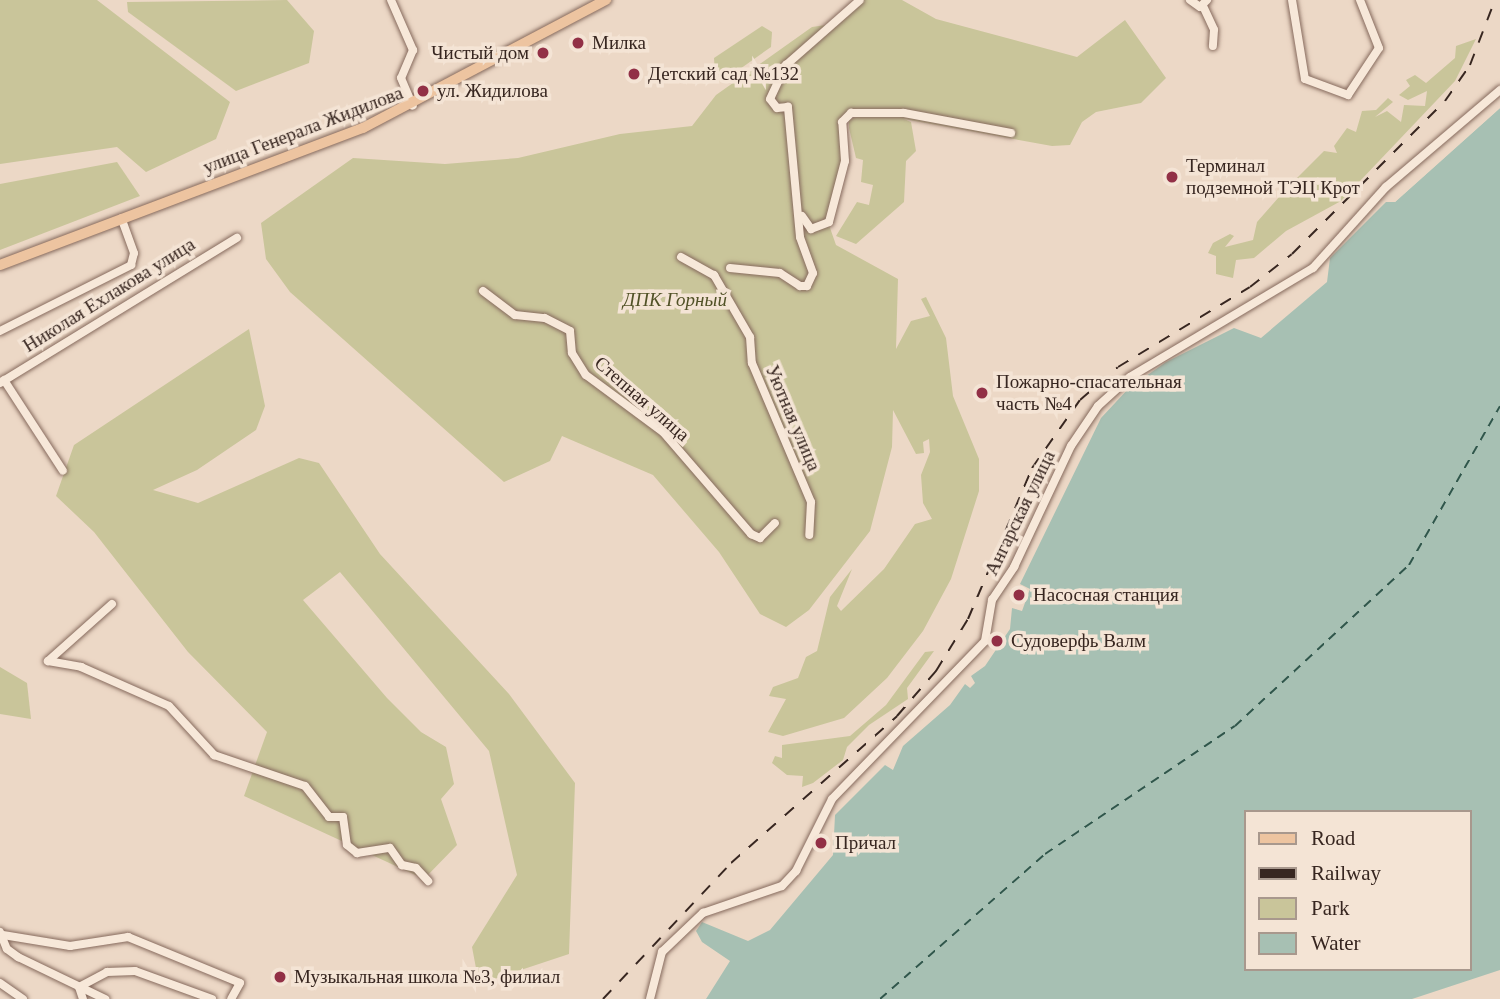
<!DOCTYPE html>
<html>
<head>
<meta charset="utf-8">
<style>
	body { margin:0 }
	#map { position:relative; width:1500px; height:999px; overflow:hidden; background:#ecd8c6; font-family:"Times New Roman",serif }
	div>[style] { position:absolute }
	.green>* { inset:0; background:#c9c59a }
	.water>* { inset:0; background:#a7c0b3 }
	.pier>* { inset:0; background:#ecd8c6 }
	.ferry>* { height:2px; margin-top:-1px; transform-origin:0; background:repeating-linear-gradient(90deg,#30564b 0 9px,transparent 0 16px) }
	.roads { filter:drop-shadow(0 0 2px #866a5d) drop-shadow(0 0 2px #866a5d) }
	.minor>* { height:8px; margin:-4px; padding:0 4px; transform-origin:4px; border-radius:4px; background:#f7e8d9 }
	.major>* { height:10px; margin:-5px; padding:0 5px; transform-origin:5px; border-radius:5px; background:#edc4a0 }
	.rail>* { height:2px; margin-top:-1px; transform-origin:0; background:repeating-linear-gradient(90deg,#372620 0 12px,transparent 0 24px) }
	.dots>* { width:19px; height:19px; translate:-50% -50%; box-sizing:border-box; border:4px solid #f4e4d5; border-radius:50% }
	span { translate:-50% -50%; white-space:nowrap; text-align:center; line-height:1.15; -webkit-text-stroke:7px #f4e4d5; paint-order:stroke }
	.poi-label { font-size:19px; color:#372620 }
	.left { translate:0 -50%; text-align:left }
	.right { translate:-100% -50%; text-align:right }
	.street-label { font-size:19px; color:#372620 }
	.park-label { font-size:19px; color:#515227; font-style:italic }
	.legend { position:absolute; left:1244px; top:810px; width:228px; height:161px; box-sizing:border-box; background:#f4e4d5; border:2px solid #a8988d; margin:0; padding:9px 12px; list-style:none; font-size:21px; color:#372620 }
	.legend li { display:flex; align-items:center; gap:14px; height:35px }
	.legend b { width:35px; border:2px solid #a8988d }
</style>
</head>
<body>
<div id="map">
	<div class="green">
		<i style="clip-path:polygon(0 0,97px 0,230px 102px,216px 139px,146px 172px,117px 147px,0 164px)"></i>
		<i style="clip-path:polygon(287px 0,314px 31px,309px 63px,236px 91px,128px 12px,127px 2px)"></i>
		<i style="clip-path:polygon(862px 0,902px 0,936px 19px,1077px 57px,1125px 20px,1166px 78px,1141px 103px,1096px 112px,1082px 122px,1070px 145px,1052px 146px,904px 119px,911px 122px,916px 151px,906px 161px,904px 202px,856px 244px,836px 236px,857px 202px,869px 205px,873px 185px,861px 182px,863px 160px,856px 158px,849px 128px,849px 119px,857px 117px,852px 116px,843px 121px,846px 162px,829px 225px,836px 245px,898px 279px,896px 349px,911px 321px,930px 316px,921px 299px,926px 297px,946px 338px,953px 396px,979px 459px,979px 491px,951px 579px,923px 631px,887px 678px,844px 718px,783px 736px,768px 732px,786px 699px,769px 696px,773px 687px,798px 678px,806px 657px,817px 651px,830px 597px,852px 569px,837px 606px,841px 611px,884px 569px,915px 524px,932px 519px,923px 503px,921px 475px,930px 452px,929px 439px,923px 442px,924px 453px,916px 454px,893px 410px,892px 447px,870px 531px,809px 610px,786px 627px,760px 614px,719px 552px,653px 475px,562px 436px,550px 461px,504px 482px,290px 292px,266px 259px,261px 223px,353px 158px,445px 164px,518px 158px,620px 134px,692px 126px,716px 95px,812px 27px,840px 23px)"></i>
		<i style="clip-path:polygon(762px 26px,772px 32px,771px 47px,730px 76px,715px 74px,714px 58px)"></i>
		<i style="clip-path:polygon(1476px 39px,1455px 81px,1341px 201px,1286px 231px,1254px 258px,1236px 260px,1233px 278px,1216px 274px,1216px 256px,1208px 253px,1213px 243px,1230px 234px,1234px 236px,1225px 247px,1253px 240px,1257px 222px,1286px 189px,1324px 151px,1337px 153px,1334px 146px,1347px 128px,1356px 132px,1362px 111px,1376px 110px,1388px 98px,1393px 102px,1375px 117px,1387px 111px,1401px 122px,1404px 105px,1425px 106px,1427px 91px,1408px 100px,1399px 95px,1410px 86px,1406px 80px,1415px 75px,1426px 83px,1455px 58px,1456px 46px)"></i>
		<i style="clip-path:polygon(117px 162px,140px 196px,0 250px,0 184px)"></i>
		<i style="clip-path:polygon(249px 329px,265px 406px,256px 430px,197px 470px,153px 490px,198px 503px,299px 458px,319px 463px,380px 554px,509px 694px,575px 783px,569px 954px,479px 984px,472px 947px,517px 875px,489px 751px,340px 572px,303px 600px,387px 698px,421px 732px,446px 747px,454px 784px,441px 799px,457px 845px,424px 879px,244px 796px,267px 732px,188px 652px,94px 532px,56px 496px,74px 445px)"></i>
		<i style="clip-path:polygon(934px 651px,907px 688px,908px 699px,869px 725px,847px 747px,843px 760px,813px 783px,802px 787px,803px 776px,787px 775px,772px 763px,775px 756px,782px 758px,782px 745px,850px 736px,886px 705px,925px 652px)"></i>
		<i style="clip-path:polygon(0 667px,27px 683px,31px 719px,0 714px)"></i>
	</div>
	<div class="water">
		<i style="clip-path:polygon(evenodd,1500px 108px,1500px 970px,1412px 999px,706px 999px,730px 961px,702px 942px,696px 931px,702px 922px,748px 941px,770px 930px,833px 855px,835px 815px,885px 765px,893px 770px,903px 746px,950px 705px,965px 684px,970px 688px,975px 683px,971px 676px,985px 666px,1010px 629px,1012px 608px,1022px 611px,1030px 589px,1020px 584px,1101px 418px,1129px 388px,1166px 362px,1234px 328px,1261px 338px,1327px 282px,1330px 258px,1386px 202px,1395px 202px,1500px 108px,1246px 812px,1470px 812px,1470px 969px,1246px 969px,1246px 812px)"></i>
	</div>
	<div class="pier">
		<i style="clip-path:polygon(1500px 105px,1500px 108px,1395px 202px,1392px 199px)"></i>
	</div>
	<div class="ferry">
		<i style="left:880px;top:999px;width:220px;rotate:-41.3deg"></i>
		<i style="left:1045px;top:854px;width:229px;rotate:-34deg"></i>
		<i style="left:1235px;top:726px;width:237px;rotate:-42.8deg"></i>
		<i style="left:1409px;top:565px;width:183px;rotate:-60.2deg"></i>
	</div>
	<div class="roads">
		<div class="minor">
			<i style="left:391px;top:0;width:55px;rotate:66.3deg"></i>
			<i style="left:413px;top:50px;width:30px;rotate:113deg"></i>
			<i style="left:401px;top:78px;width:30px;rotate:67deg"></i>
			<i style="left:1190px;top:0;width:12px;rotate:35deg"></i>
			<i style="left:1200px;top:7px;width:10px;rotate:-45deg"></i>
			<i style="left:1292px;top:0;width:80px;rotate:80.7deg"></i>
			<i style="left:1305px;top:79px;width:46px;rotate:20.4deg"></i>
			<i style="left:1348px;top:95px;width:56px;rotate:-56.6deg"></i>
			<i style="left:1379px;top:48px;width:52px;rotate:-111.6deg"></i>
			<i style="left:1203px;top:6px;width:26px;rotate:65deg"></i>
			<i style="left:1214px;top:30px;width:16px;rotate:94deg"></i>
			<i style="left:802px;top:216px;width:16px;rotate:55deg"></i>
			<i style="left:811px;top:229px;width:19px;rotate:-21deg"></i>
			<i style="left:829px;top:222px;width:63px;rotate:-75.3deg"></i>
			<i style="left:845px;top:161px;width:39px;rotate:-94deg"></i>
			<i style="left:842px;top:122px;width:13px;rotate:-45deg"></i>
			<i style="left:851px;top:113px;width:53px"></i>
			<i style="left:904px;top:113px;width:109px;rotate:10.6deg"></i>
			<i style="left:681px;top:257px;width:38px;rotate:29deg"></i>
			<i style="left:714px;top:275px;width:72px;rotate:59.9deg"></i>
			<i style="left:750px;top:337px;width:26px;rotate:86deg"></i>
			<i style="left:752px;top:363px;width:151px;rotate:67deg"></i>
			<i style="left:811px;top:502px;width:33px;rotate:93deg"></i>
			<i style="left:730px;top:268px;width:50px;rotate:5.7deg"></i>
			<i style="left:780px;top:273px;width:24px;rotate:33deg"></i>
			<i style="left:800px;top:286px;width:7px"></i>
			<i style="left:807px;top:286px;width:14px;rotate:-65deg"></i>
			<i style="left:813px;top:273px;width:38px;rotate:-110deg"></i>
			<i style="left:800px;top:237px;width:131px;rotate:-95.3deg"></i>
			<i style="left:788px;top:107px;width:11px;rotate:175deg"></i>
			<i style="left:777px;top:108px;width:11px;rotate:-128deg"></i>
			<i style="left:770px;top:99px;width:38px;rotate:-65deg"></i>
			<i style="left:786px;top:65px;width:98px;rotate:-41.3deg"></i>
			<i style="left:483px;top:291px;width:40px;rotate:37deg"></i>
			<i style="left:515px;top:315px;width:30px;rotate:6deg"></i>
			<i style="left:545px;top:318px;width:28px;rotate:27deg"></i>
			<i style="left:570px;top:331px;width:22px;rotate:85deg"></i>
			<i style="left:572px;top:353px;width:26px;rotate:58deg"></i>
			<i style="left:586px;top:375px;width:96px;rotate:36.5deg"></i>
			<i style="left:663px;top:432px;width:135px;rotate:49.2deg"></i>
			<i style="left:751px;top:534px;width:10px;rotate:24deg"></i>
			<i style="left:760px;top:538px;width:21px;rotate:-45deg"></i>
			<i style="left:0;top:331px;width:147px;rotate:-26.7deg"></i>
			<i style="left:131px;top:265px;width:12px;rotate:-76deg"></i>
			<i style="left:134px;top:253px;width:37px;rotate:-110deg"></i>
			<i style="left:4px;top:380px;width:108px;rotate:57deg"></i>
			<i style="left:0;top:383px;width:278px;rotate:-31.5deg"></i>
			<i style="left:112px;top:604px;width:86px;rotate:138.3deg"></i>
			<i style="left:48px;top:661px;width:34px;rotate:10deg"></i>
			<i style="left:81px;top:667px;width:96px;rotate:23.9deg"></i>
			<i style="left:169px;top:706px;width:67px;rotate:47.4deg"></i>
			<i style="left:214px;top:755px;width:96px;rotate:18.8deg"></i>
			<i style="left:305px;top:786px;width:39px;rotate:52deg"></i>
			<i style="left:329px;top:817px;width:14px"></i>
			<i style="left:343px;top:817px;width:28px;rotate:82deg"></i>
			<i style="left:347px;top:845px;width:13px;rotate:39deg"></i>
			<i style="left:357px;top:853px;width:33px;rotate:-9deg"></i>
			<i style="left:390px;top:848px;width:21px;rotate:55deg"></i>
			<i style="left:402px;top:865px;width:14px;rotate:12deg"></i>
			<i style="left:416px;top:868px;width:18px;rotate:47deg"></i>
			<i style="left:0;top:932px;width:18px;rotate:68deg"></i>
			<i style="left:7px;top:949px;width:14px;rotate:36deg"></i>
			<i style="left:18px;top:957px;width:97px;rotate:25.8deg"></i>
			<i style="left:3px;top:935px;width:68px;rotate:9.3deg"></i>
			<i style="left:70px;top:946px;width:59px;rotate:-8.8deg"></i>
			<i style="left:128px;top:937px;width:121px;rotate:22.3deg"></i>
			<i style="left:240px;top:983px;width:18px;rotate:119deg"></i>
			<i style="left:0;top:983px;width:28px;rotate:35deg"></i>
			<i style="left:79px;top:987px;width:32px;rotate:-28deg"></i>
			<i style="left:107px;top:972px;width:28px;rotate:-2deg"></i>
			<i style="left:135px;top:971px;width:82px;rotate:20deg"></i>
			<i style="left:79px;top:987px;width:13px;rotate:72deg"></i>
			<i style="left:650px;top:999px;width:49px;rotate:-75.7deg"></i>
			<i style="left:662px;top:952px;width:57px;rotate:-43.6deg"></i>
			<i style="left:703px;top:913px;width:83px;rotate:-18.9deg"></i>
			<i style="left:782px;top:886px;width:21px;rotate:-47deg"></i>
			<i style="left:796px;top:871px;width:80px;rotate:-63.4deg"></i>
			<i style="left:832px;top:799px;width:220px;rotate:-45.9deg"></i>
			<i style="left:985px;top:641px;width:42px;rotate:-80.3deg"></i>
			<i style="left:992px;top:600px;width:40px;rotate:-56deg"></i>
			<i style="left:1014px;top:567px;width:134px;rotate:-64.8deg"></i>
			<i style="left:1071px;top:446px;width:48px;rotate:-56deg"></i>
			<i style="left:1098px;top:406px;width:43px;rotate:-42.2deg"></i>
			<i style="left:1130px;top:377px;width:213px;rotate:-30.8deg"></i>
			<i style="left:1313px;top:268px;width:109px;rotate:-48deg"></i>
			<i style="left:1386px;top:187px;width:150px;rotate:-40.4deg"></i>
		</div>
		<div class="major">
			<i style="left:0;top:265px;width:388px;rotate:-20.7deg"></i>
			<i style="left:363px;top:128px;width:275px;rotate:-27.8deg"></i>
		</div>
	</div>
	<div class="rail">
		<i style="left:603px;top:999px;width:187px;rotate:-46.7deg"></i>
		<i style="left:731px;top:863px;width:222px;rotate:-41.5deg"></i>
		<i style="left:897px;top:716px;width:60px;rotate:-49.1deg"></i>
		<i style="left:936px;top:671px;width:61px;rotate:-58.4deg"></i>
		<i style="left:968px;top:619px;width:164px;rotate:-67deg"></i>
		<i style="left:1032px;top:468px;width:83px;rotate:-54.8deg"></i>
		<i style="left:1080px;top:400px;width:50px;rotate:-41deg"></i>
		<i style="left:1118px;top:367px;width:154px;rotate:-31.2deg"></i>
		<i style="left:1250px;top:287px;width:53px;rotate:-38.2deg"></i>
		<i style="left:1292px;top:254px;width:216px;rotate:-45deg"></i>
		<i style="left:1445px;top:101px;width:44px;rotate:-55.2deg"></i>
		<i style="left:1470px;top:65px;width:70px;rotate:-69deg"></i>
	</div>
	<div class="dots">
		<i style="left:578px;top:43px;background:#923046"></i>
		<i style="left:543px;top:53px;background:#923046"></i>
		<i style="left:634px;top:74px;background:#923046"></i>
		<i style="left:423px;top:91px;background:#923046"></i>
		<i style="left:1172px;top:177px;background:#923046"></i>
		<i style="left:982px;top:393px;background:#923046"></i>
		<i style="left:1019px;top:595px;background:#923046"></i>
		<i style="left:997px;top:641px;background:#923046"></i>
		<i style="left:821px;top:843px;background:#923046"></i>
		<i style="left:280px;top:977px;background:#923046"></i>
	</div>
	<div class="poi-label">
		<span class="left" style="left:592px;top:43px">Милка</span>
		<span class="right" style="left:529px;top:53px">Чистый дом</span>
		<span class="left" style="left:648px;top:74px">Детский сад №132</span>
		<span class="left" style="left:437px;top:91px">ул. Жидилова</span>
		<span class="left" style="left:1186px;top:177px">Терминал<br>подземной ТЭЦ Крот</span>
		<span class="left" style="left:996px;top:393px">Пожарно-спасательная<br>часть №4</span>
		<span class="left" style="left:1033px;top:595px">Насосная станция</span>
		<span class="left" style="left:1011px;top:641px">Судоверфь Валм</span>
		<span class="left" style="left:835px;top:843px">Причал</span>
		<span class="left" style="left:294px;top:977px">Музыкальная школа №3, филиал</span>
	</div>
	<div class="street-label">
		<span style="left:303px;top:130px;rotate:-21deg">улица Генерала Жидилова</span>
		<span style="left:109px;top:295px;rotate:-32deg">Николая Ехлакова улица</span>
		<span style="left:642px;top:399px;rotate:41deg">Степная улица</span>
		<span style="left:793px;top:418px;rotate:67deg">Уютная улица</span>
		<span style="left:1020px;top:513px;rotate:-64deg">Ангарская улица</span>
	</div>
	<div class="park-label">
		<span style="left:675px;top:300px">ДПК Горный</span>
	</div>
	<ul class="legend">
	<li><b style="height:9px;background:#edc4a0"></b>Road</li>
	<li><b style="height:9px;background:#372620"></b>Railway</li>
	<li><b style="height:19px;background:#c9c59a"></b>Park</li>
	<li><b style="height:19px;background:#a7c0b3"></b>Water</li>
	</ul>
</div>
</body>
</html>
